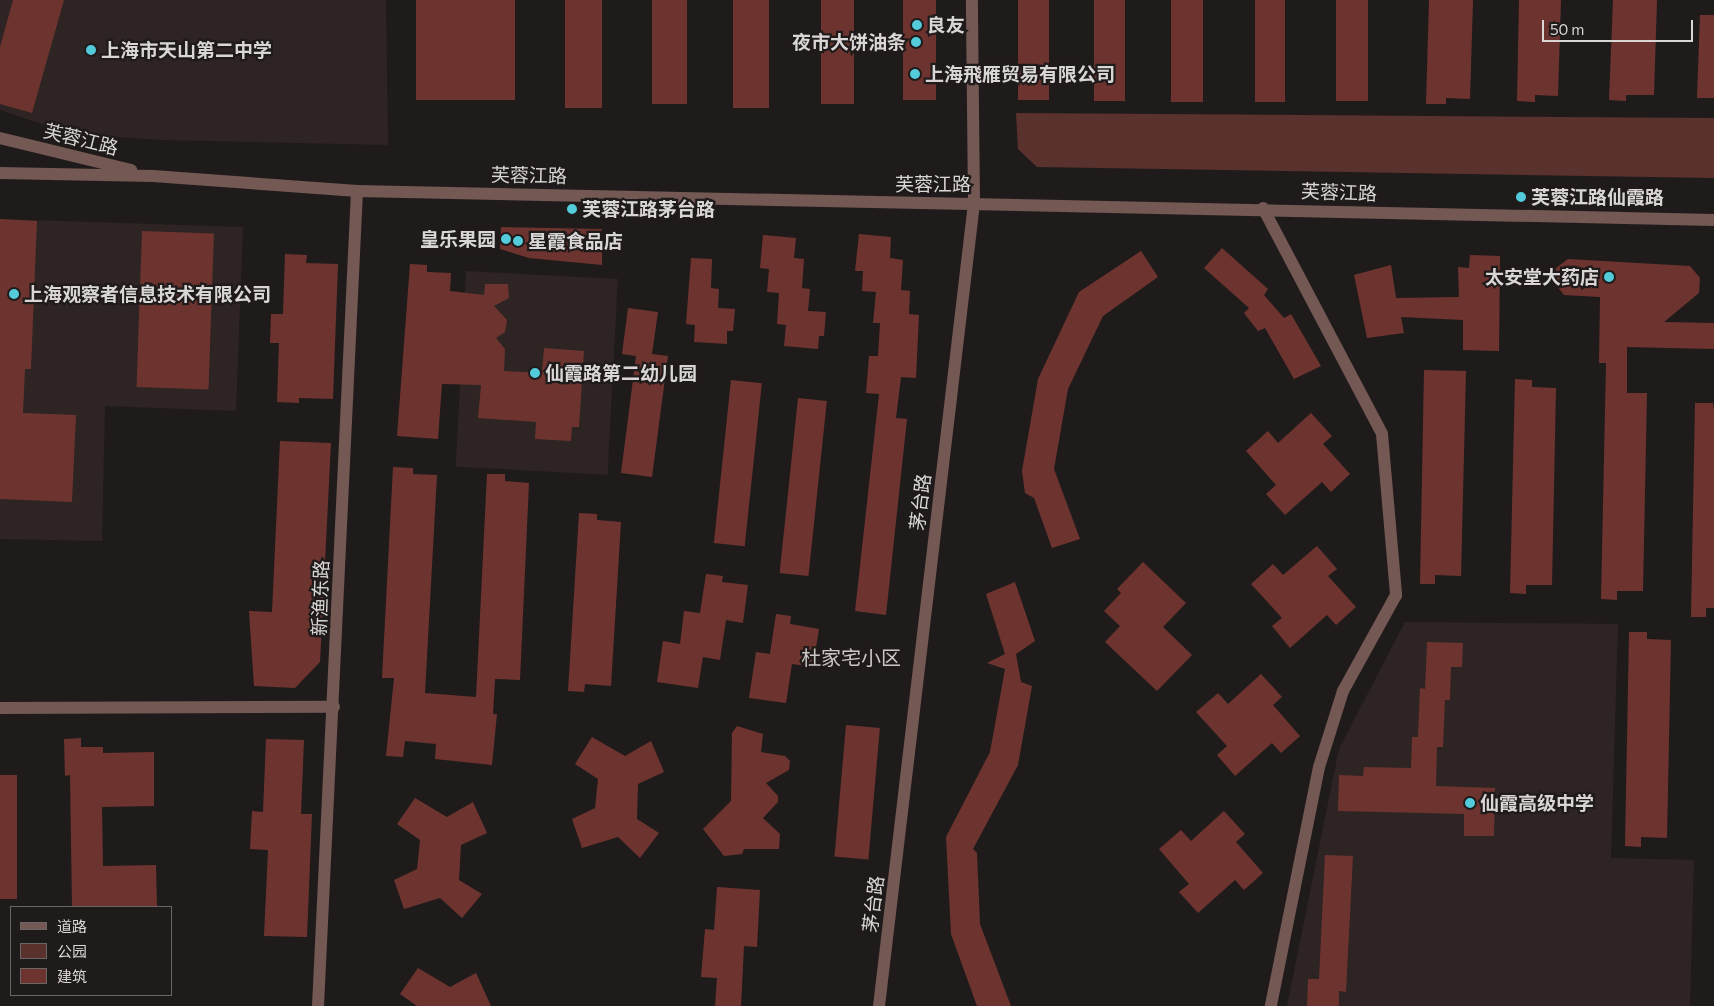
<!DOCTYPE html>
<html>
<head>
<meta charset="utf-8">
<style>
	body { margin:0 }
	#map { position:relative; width:1714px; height:1006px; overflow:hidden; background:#201b1b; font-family:Commissioner,"Noto Sans SC",sans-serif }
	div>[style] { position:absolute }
	.built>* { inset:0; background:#2e2423; transform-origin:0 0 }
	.green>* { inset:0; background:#59312d }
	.building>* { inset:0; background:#6d342f; transform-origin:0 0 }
	.minor>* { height:12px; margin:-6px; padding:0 6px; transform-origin:6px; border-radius:6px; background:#735854 }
	.dots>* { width:14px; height:14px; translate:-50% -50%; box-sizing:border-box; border:2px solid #201b1b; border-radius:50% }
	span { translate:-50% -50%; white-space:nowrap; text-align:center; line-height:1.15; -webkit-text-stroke:4.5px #201b1b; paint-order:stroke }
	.poi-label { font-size:19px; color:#dad6d6; font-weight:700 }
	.left { translate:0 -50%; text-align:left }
	.right { translate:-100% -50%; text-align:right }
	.street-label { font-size:19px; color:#dad6d6 }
	.neighbourhood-label { font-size:20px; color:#cdc6c5 }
	.legend { position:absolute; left:10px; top:906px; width:162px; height:90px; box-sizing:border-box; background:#201b1b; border:1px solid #6a6666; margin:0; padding:6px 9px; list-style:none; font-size:15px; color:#dad6d6 }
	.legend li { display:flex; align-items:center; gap:10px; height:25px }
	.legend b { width:25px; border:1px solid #6a6666 }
	.scale { position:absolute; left:1542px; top:20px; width:151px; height:22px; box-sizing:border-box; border:2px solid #dad6d6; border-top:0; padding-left:6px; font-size:15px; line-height:18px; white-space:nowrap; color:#dad6d6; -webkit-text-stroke:4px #201b1b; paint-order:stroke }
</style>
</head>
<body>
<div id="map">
	<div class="built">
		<i style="clip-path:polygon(0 0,386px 0,388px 145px,163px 140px,71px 134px,0 110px)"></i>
		<i style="clip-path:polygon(0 219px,243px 227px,236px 411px,105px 406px,102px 541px,0 539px)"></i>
		<i style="left:466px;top:271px;width:152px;height:196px;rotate:3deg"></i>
		<i style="clip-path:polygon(1405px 622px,1618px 624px,1611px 858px,1694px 860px,1690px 1006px,1287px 1006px,1339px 749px)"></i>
	</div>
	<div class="green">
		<i style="clip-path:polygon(1016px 113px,1714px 118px,1714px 178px,1037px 167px,1018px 149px)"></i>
	</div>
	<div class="building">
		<i style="clip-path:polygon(13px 0,64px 0,32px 113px,0 104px,0 47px)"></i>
		<i style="left:416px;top:0;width:99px;height:100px"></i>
		<i style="left:565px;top:0;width:37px;height:108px"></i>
		<i style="left:652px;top:0;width:35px;height:104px"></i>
		<i style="left:733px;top:0;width:36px;height:108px"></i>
		<i style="left:821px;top:0;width:33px;height:104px"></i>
		<i style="left:903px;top:0;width:33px;height:100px"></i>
		<i style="left:1018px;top:0;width:31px;height:100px"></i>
		<i style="left:1094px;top:0;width:31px;height:101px"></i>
		<i style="left:1171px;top:0;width:32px;height:102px"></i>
		<i style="left:1255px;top:0;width:30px;height:102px"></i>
		<i style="left:1336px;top:0;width:32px;height:101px"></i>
		<i style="clip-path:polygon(1429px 0,1473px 0,1470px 99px,1446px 98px,1446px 104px,1426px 104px)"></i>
		<i style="clip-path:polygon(1519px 0,1561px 0,1558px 96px,1535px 95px,1535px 102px,1517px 101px)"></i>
		<i style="clip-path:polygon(1613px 0,1657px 0,1654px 95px,1626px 95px,1626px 101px,1609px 100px)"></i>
		<i style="clip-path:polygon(1700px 15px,1714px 15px,1714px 98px,1697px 98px)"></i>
		<i style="clip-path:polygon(0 219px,37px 221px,31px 369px,25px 369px,23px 413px,76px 415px,72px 502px,0 499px)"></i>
		<i style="clip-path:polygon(501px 227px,602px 229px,602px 265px,529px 258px,500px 249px)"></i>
		<i style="left:142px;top:231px;width:72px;height:156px;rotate:2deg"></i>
		<i style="clip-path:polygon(859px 234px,891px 237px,890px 258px,903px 260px,901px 290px,910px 291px,909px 314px,919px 315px,916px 378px,901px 377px,896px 418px,907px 419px,886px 615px,855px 611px,879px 394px,866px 393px,869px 356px,878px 356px,880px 323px,873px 323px,876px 292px,862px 291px,863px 271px,855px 271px)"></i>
		<i style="clip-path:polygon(763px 235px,796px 238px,794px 258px,804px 259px,802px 288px,810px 289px,808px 311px,826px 312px,824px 336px,819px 336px,818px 349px,784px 346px,786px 325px,777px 324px,779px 293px,767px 292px,769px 269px,760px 268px)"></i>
		<i style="clip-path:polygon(1222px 248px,1268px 289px,1264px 295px,1284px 318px,1291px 314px,1321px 366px,1294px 379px,1265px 328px,1258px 331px,1244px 313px,1249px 308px,1204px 268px)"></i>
		<i style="clip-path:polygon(1141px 251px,1158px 277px,1103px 316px,1068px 389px,1054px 469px,1080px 539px,1052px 548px,1034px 498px,1025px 493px,1022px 471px,1038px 379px,1079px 292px)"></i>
		<i style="clip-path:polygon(285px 254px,307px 255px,306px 263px,338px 264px,333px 399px,299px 398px,299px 403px,277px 402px,279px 343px,270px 343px,271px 314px,283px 314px)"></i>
		<i style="clip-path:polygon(1470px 255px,1500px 256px,1499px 351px,1463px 350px,1463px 320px,1401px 317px,1404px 333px,1367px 338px,1354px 275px,1391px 265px,1396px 298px,1459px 297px,1458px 267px,1469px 268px)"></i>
		<i style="clip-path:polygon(691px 258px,712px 259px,711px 288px,719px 289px,718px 308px,735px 309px,733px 331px,727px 331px,727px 344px,694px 342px,695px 325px,686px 324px)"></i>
		<i style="clip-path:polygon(1568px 259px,1690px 266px,1700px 278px,1699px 293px,1664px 322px,1714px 323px,1714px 349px,1627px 347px,1627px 393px,1647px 393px,1643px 591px,1617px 591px,1617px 600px,1601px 599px,1606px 363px,1599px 363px,1600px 297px,1564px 295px,1556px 285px,1556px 268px)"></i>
		<i style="clip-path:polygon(410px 264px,427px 265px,427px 272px,451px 273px,450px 291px,484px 295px,485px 284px,508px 284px,509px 298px,494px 306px,507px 320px,505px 332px,496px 338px,505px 349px,504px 371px,542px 373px,544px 348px,584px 351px,579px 427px,572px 427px,571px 441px,535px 439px,536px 422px,478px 418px,481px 385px,442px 384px,438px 439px,397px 436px)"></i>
		<i style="clip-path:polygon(628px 308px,658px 312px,652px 354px,668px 356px,652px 477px,621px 473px,636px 356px,622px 354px)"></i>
		<i style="clip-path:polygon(1424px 370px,1466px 371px,1461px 576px,1435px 575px,1435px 584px,1420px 584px)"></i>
		<i style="clip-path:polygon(1515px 379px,1532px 380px,1532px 387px,1556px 388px,1552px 585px,1526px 585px,1526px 594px,1510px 593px)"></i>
		<i style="left:731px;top:380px;width:31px;height:164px;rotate:6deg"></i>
		<i style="left:798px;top:398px;width:29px;height:176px;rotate:6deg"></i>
		<i style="clip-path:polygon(1695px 403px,1713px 403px,1714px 410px,1714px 608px,1706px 608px,1706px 617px,1691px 617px)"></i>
		<i style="clip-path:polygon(1311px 413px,1332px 436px,1323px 444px,1350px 474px,1331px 492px,1322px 482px,1285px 515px,1266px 494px,1276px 485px,1246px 451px,1268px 431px,1278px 443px)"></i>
		<i style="clip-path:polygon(280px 441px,331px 443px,320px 662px,295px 688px,254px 686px,249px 611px,272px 612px)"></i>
		<i style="clip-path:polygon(393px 467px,413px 468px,413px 474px,437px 475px,425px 693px,476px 697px,487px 474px,505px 474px,505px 481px,529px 483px,520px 680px,495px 679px,493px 714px,497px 714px,492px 765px,435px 759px,436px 744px,405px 741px,403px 757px,386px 756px,394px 678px,382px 678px)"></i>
		<i style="clip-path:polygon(579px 513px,597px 514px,597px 520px,621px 522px,611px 686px,585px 684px,584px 692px,568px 691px)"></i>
		<i style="clip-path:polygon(1317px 546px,1337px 569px,1328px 576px,1356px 607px,1336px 625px,1327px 615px,1290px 648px,1272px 626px,1282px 618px,1251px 584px,1273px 564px,1283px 575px)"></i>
		<i style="clip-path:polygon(1143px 562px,1186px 603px,1163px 627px,1192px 655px,1157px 691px,1105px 642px,1120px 626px,1104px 611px,1121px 593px,1117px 589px)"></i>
		<i style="clip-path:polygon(706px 574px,723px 576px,722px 582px,748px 585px,743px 623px,726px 620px,720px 660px,703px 657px,698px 688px,657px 682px,663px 641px,680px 644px,684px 611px,700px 613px)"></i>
		<i style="clip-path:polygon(1015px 582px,1035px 641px,1016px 654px,1021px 682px,1032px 686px,1018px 765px,973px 849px,977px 853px,980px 924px,1011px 1006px,977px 1006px,951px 934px,946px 837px,990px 752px,1005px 669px,987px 663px,1005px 654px,986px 594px)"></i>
		<i style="clip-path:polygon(776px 614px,791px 616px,790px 624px,819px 629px,813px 667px,792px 664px,786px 703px,749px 698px,756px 652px,770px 654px)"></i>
		<i style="clip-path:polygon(1629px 632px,1647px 632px,1647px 639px,1671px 640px,1667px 838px,1641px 837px,1641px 847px,1625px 846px)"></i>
		<i style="clip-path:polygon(1427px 642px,1463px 643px,1462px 667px,1451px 667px,1450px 700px,1445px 700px,1443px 747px,1437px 747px,1436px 786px,1495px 788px,1494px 836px,1464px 836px,1464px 814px,1338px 811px,1339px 775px,1363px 776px,1364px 767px,1411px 768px,1412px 737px,1418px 737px,1420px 688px,1425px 689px)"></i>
		<i style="clip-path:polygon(1261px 674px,1282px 697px,1273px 705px,1300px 736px,1281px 753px,1272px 743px,1235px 776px,1217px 755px,1227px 746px,1196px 712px,1218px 693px,1228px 704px)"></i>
		<i style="left:846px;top:725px;width:34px;height:132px;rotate:5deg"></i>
		<i style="clip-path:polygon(737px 726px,763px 734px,761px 752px,785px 756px,790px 761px,789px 770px,766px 783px,778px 796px,778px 802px,763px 818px,780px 834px,779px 849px,744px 849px,742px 854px,724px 856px,703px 829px,731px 801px,732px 733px)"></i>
		<i style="clip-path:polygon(592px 737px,625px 756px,651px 741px,664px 772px,638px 784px,637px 819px,659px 833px,640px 858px,618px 837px,582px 848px,572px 819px,595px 808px,598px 779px,575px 764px)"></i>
		<i style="clip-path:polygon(81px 738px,81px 747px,103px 747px,103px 753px,154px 752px,154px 806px,102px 807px,103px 866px,156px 865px,157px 907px,72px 907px,70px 775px,65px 776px,64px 739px)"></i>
		<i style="clip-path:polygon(266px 739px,304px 740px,301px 814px,312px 814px,307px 937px,264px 936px,268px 850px,250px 849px,252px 811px,263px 812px)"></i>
		<i style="left:0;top:775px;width:17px;height:124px"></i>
		<i style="clip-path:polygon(415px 798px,447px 817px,473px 802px,487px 833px,461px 845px,459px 880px,482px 894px,462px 918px,440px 898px,404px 909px,394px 880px,417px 869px,420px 840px,397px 824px)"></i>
		<i style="clip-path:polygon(1224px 811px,1245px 834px,1236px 842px,1263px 873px,1244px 890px,1235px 880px,1198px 913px,1179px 892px,1189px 884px,1159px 849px,1181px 830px,1191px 841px)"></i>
		<i style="clip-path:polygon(1325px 855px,1353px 856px,1346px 992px,1339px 991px,1339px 1006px,1307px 1006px,1308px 979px,1319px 979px)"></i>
		<i style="clip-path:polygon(717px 887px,760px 890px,757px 947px,744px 946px,741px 1006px,715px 1006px,717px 978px,701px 977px,705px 929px,714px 930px)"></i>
		<i style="clip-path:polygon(418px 968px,450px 987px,476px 973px,491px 1006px,417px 1006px,400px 994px)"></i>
	</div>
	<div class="minor">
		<i style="left:0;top:138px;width:135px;rotate:13.7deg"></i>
		<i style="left:0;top:173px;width:153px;rotate:1.1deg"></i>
		<i style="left:153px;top:176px;width:205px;rotate:4.2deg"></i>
		<i style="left:357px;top:191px;width:1357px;rotate:1.22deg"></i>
		<i style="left:1263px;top:208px;width:255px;rotate:62.2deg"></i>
		<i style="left:1382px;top:434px;width:162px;rotate:85deg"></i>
		<i style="left:1396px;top:595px;width:110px;rotate:118.9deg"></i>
		<i style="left:1343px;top:691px;width:80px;rotate:107.5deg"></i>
		<i style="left:1319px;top:767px;width:244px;rotate:101.4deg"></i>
		<i style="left:0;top:708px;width:334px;rotate:-0.2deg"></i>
		<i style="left:318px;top:1006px;width:816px;rotate:-87.26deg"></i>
		<i style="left:879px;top:1006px;width:809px;rotate:-83.25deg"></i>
		<i style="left:974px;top:203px;width:203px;rotate:-90.6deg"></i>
	</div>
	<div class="dots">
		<i style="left:917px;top:25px;background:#53cbda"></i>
		<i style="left:916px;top:42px;background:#53cbda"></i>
		<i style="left:91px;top:50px;background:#53cbda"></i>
		<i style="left:915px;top:74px;background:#53cbda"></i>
		<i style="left:1521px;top:197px;background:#53cbda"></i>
		<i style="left:572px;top:209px;background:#53cbda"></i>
		<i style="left:506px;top:239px;background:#53cbda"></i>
		<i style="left:518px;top:241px;background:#53cbda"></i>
		<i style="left:1609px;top:277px;background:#53cbda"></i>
		<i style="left:14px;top:294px;background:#53cbda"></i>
		<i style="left:535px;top:373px;background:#53cbda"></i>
		<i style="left:1470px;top:803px;background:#53cbda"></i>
	</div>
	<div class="poi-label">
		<span class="left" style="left:927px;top:25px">良友</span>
		<span class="right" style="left:906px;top:42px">夜市大饼油条</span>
		<span class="left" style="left:101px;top:50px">上海市天山第二中学</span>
		<span class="left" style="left:925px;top:74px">上海飛雁贸易有限公司</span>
		<span class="left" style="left:1531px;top:197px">芙蓉江路仙霞路</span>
		<span class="left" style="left:582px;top:209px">芙蓉江路茅台路</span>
		<span class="right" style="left:496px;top:239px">皇乐果园</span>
		<span class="left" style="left:528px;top:241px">星霞食品店</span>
		<span class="right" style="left:1599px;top:277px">太安堂大药店</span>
		<span class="left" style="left:24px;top:294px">上海观察者信息技术有限公司</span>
		<span class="left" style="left:545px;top:373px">仙霞路第二幼儿园</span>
		<span class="left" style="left:1480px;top:803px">仙霞高级中学</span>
	</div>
	<div class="street-label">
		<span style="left:81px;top:139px;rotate:14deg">芙蓉江路</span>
		<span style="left:529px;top:175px;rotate:1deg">芙蓉江路</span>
		<span style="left:933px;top:184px">芙蓉江路</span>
		<span style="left:1339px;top:192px;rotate:2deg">芙蓉江路</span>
		<span style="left:920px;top:502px;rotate:-83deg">茅台路</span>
		<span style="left:320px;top:598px;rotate:-88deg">新渔东路</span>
		<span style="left:873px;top:904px;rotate:-83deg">茅台路</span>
	</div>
	<div class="neighbourhood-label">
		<span style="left:851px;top:657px">杜家宅小区</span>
	</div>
	<ul class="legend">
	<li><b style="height:6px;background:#735854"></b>道路</li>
	<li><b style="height:14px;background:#59312d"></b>公园</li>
	<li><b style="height:14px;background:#6d342f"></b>建筑</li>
	</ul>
	<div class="scale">50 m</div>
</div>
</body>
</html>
